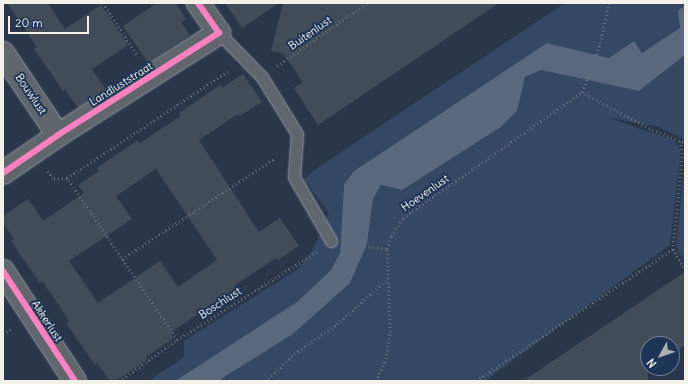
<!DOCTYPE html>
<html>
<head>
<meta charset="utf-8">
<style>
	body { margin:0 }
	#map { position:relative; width:688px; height:384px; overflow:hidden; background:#2a374a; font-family:Delius,sans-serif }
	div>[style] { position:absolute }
	.green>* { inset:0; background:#344763 }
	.water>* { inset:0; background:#59687d }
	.building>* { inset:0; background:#424c59 }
	.path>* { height:2.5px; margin-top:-1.25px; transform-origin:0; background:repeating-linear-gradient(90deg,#666d76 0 1px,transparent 0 4px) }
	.roads { filter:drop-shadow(0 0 1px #979ca3) drop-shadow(0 0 1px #979ca3) }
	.lane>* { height:11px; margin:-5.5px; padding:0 5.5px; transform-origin:5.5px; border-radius:5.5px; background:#60666e }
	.street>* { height:22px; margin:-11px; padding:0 11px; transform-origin:11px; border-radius:11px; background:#60666e }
	.cycleway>* { height:6px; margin:-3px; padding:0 3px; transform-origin:3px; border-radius:3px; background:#ff80c0 }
	span { translate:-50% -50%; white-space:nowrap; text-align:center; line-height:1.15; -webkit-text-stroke:4px #1d3557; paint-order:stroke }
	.street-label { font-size:11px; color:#f4f1e8 }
	.frame { position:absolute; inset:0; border:4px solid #f4f1e8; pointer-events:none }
	.north { position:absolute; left:640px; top:336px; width:40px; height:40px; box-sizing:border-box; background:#1d3557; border:1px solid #738091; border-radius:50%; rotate:230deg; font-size:11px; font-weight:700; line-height:16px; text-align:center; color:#f4f1e8 }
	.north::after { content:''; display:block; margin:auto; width:14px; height:18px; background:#adb0b1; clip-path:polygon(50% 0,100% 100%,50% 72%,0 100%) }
	.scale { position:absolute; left:8px; top:16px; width:81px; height:18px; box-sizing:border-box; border:2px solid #f4f1e8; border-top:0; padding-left:5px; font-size:12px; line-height:14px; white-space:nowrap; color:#f4f1e8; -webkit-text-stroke:3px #1d3557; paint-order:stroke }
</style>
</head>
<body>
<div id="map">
	<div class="green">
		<i style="clip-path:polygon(565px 3px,685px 3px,685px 6px,678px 10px,681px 28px,642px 53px,634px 41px,609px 58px,547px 43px,354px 171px,344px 184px,340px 253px,331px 270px,297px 302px,175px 381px,148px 381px,184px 357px,184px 341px,298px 269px,312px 251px,329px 213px,304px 179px,320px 166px)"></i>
		<i style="clip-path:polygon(685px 55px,685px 140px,659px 127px,606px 117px,674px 140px,681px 152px,670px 245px,485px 381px,218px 381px,293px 334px,350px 283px,367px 244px,373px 199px,381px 185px,402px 190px,501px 127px,517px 111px,525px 77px,541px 70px,639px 91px)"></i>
		<i style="clip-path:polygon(685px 158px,685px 262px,676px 248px)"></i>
	</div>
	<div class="water">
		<i style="clip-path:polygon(685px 6px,685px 55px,639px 91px,541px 70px,525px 77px,517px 111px,501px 127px,402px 190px,381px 185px,373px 199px,367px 244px,350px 283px,293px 334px,218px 381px,175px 381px,297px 302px,331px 270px,340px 253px,344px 184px,354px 171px,547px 43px,609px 58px,634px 41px,642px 53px,680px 28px,678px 10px)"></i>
	</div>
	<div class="building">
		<i style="clip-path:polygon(7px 3px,48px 3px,65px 29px,101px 5px,128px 45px,92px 69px,106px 90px,78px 108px,65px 89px,63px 91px,34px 49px,37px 47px)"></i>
		<i style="clip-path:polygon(157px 3px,175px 3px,186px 19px,181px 22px,190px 35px,148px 63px,123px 26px)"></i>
		<i style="clip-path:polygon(225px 3px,279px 3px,242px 28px)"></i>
		<i style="clip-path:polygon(283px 3px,499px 3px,318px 125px,294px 88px,303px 82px,283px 53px,271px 51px)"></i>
		<i style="clip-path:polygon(evenodd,243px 74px,262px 102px,240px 116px,238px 114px,199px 140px,259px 232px,280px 218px,299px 246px,278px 260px,276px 258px,235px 285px,237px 288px,170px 333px,174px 338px,146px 357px,147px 360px,115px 381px,110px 381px,97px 363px,95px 365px,66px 323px,69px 321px,56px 301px,42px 281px,40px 283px,11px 241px,14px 239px,3px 223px,3px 216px,28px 199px,43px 221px,84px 193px,78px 185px,99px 171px,97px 168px,138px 140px,140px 143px,161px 129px,181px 116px,179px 113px,220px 85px,222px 88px,243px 74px,156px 169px,217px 260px,178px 287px,160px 261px,98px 303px,69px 261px,132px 219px,116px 196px,156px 169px)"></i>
		<i style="clip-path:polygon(685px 272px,685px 345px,672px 354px,672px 344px,648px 344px,648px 368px,651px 368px,648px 370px,648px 381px,523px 381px)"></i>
	</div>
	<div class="path">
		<i style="left:103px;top:3px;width:64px;rotate:56.6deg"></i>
		<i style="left:277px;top:66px;width:110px;rotate:-35deg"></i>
		<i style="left:582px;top:92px;width:48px;rotate:-69.3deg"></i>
		<i style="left:599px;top:47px;width:45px;rotate:-77.2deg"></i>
		<i style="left:680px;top:141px;width:12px;rotate:76deg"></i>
		<i style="left:683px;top:153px;width:97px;rotate:95.9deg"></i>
		<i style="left:673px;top:249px;width:23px;rotate:59deg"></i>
		<i style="left:48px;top:171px;width:10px;rotate:53deg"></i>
		<i style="left:54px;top:179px;width:13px;rotate:-4deg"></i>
		<i style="left:349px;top:244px;width:38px;rotate:7deg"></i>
		<i style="left:122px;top:259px;width:183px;rotate:-33.4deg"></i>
		<i style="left:3px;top:334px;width:9px;rotate:-32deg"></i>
		<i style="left:177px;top:340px;width:196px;rotate:-124.2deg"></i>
		<i style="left:67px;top:178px;width:193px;rotate:-33.6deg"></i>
		<i style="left:119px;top:381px;width:71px;rotate:-35.3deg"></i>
		<i style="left:177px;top:340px;width:165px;rotate:-32.3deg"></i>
		<i style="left:265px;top:381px;width:45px;rotate:-42.3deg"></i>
		<i style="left:298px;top:351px;width:47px;rotate:-34.7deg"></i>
		<i style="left:337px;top:324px;width:68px;rotate:-41.4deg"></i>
		<i style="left:388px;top:279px;width:30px;rotate:-92deg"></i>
		<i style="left:387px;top:249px;width:14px;rotate:-73deg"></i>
		<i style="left:391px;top:236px;width:22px;rotate:-56deg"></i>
		<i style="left:403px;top:218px;width:219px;rotate:-35.1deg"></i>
		<i style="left:582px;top:92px;width:76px;rotate:28.2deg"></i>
		<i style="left:649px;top:128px;width:39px;rotate:23deg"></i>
		<i style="left:376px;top:381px;width:24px;rotate:-66deg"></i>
		<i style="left:386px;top:359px;width:27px;rotate:-82deg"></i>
		<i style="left:390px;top:332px;width:52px;rotate:-92.2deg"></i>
		<i style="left:476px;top:381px;width:237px;rotate:-33.8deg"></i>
	</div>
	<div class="roads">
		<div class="lane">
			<i style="left:219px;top:33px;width:62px;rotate:45.7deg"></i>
			<i style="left:262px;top:77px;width:67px;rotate:58.4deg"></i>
			<i style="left:297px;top:134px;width:43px;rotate:94deg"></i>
			<i style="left:294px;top:177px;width:74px;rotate:60deg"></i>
		</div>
		<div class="street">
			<i style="left:3px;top:53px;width:99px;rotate:56.1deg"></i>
			<i style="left:3px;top:173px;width:67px;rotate:-34.6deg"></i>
			<i style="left:58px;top:135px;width:191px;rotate:-32.4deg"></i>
			<i style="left:219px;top:33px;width:37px;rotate:-125deg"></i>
			<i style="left:3px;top:271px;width:131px;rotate:56.8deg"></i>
		</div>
	</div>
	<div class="cycleway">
		<i style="left:3px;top:173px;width:67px;rotate:-34.6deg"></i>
		<i style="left:58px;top:135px;width:191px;rotate:-32.4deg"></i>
		<i style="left:219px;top:33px;width:37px;rotate:-125deg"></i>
		<i style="left:3px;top:271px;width:131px;rotate:56.8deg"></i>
	</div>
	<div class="street-label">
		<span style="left:310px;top:33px;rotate:-35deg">Buitenlust</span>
		<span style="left:121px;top:84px;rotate:-32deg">Landluststraat</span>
		<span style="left:31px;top:94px;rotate:56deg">Bouwlust</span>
		<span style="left:425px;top:193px;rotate:-35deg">Hoevenlust</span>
		<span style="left:220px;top:303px;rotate:-33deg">Boschlust</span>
		<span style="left:47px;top:321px;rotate:57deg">Akkerlust</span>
	</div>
	<div class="frame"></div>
	<div class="north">N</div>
	<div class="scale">20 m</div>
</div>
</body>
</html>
